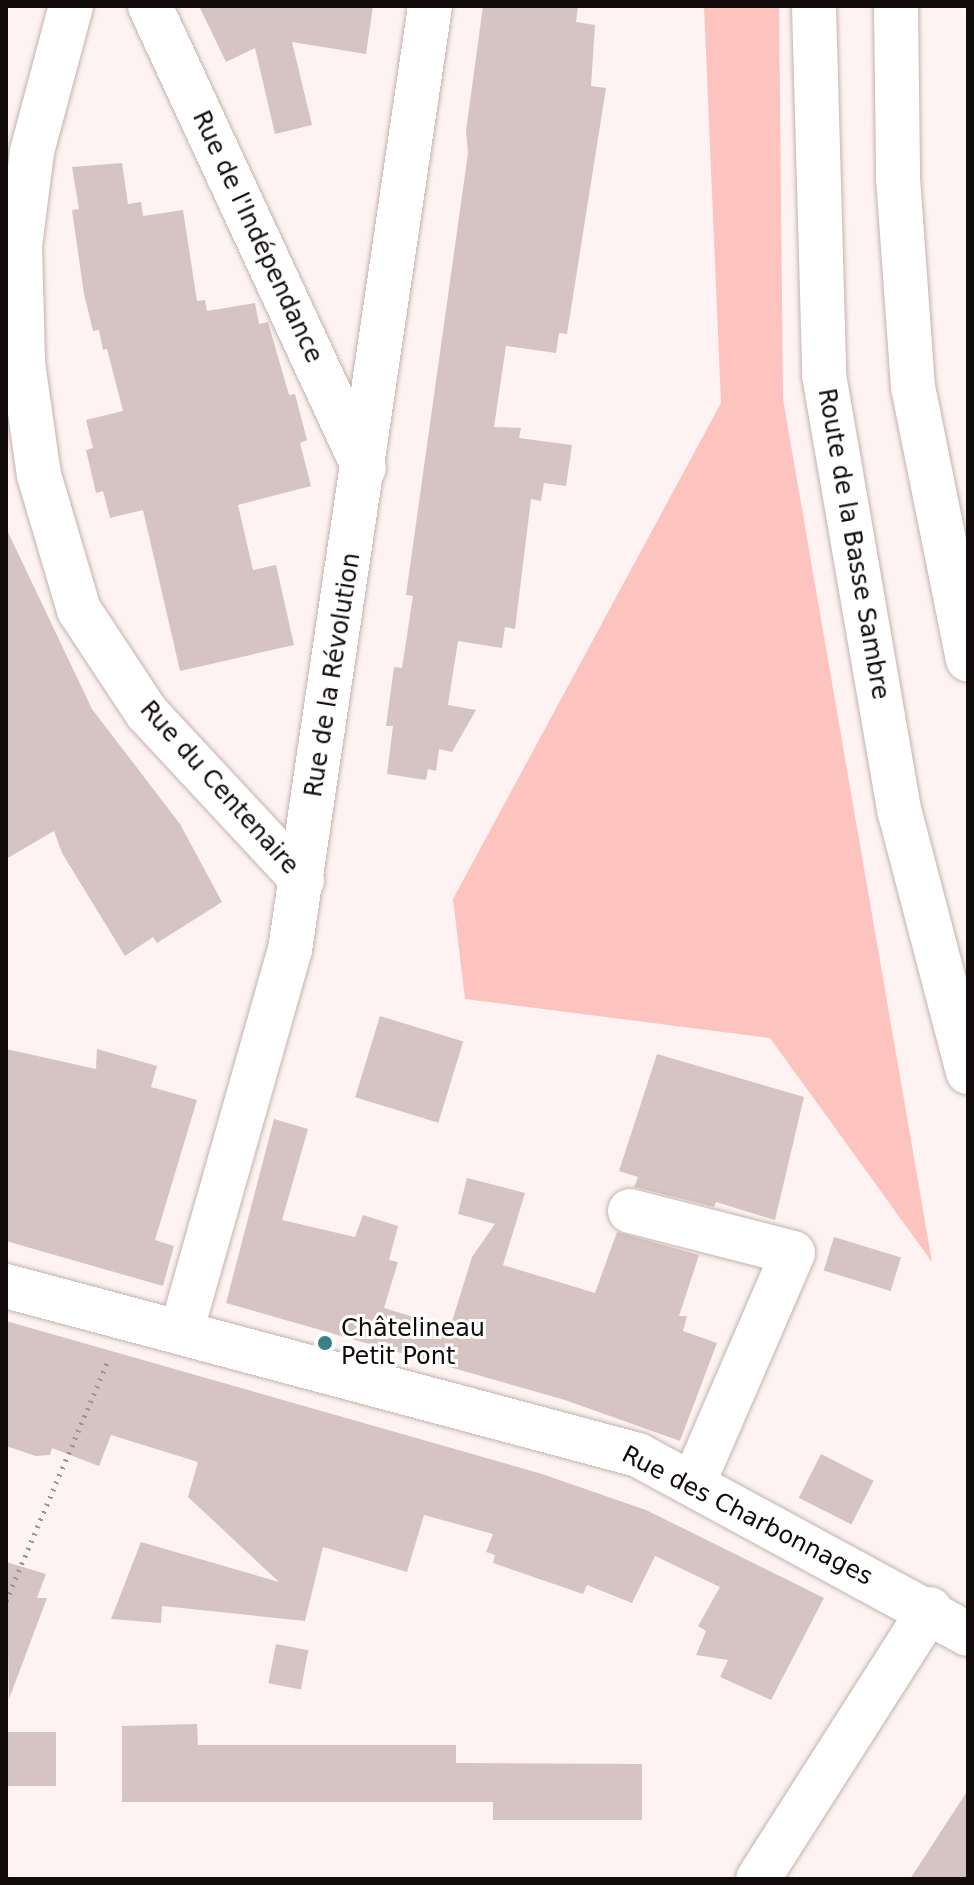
<!DOCTYPE html>
<html>
<head>
<meta charset="utf-8">
<style>
	body { margin:0 }
	#map { position:relative; width:974px; height:1885px; overflow:hidden; background:#fef3f2; font-family:"DejaVu Sans",sans-serif }
	div>[style] { position:absolute }
	.green>* { inset:0; background:#fdc3be }
	.building>* { inset:0; background:#d5c4c3; transform-origin:0 0 }
	.path>* { height:5px; margin-top:-2.5px; transform-origin:0; background:repeating-linear-gradient(90deg,#9d9493 0 2px,transparent 0 8px) }
	.roads { filter:drop-shadow(0 0 2px #c3b2b0) drop-shadow(0 0 2px #c3b2b0) }
	.minor>* { height:44px; margin:-22px; padding:0 22px; transform-origin:22px; border-radius:22px; background:#fff }
	.highway>* { height:44px; margin:-22px; padding:0 22px; transform-origin:22px; border-radius:22px; background:#fff }
	.dots>* { width:22px; height:22px; translate:-50% -50%; box-sizing:border-box; border:4px solid #fff; border-radius:50% }
	span { translate:-50% -50%; white-space:nowrap; text-align:center; line-height:1.15; -webkit-text-stroke:6px #fff; paint-order:stroke }
	.street-label { font-size:24px; color:#110c0b }
	.poi-label { font-size:24px; color:#110c0b }
	.left { translate:0 -50%; text-align:left }
	.frame { position:absolute; inset:0; border:8px solid #110c0b; pointer-events:none }
</style>
</head>
<body>
<div id="map">
	<div class="green">
		<i style="clip-path:polygon(704px 6px,779px 6px,783px 399px,932px 1262px,770px 1038px,465px 999px,453px 899px,721px 403px)"></i>
	</div>
	<div class="building">
		<i style="clip-path:polygon(199px 6px,373px 6px,366px 54px,292px 42px,312px 125px,275px 134px,255px 48px,226px 62px)"></i>
		<i style="clip-path:polygon(483px 6px,578px 6px,576px 22px,595px 25px,591px 86px,606px 88px,567px 334px,559px 333px,556px 353px,506px 346px,494px 427px,521px 428px,519px 438px,572px 445px,566px 486px,544px 483px,541px 501px,531px 499px,515px 629px,505px 627px,502px 648px,458px 641px,448px 705px,476px 710px,452px 752px,439px 749px,436px 771px,428px 769px,426px 780px,387px 774px,393px 726px,386px 726px,394px 667px,402px 668px,413px 596px,406px 595px,468px 153px,466px 131px)"></i>
		<i style="clip-path:polygon(122px 163px,128px 204px,141px 202px,143px 216px,183px 210px,197px 301px,205px 300px,207px 311px,255px 303px,259px 324px,268px 322px,289px 395px,295px 394px,307px 440px,300px 443px,311px 486px,238px 505px,253px 570px,276px 565px,294px 645px,180px 671px,143px 510px,110px 518px,103px 491px,96px 493px,86px 450px,93px 448px,86px 420px,123px 411px,107px 349px,103px 350px,99px 330px,93px 331px,84px 294px,72px 210px,79px 209px,72px 167px)"></i>
		<i style="clip-path:polygon(6px 528px,92px 709px,180px 824px,222px 902px,157px 943px,153px 937px,125px 956px,62px 853px,54px 831px,6px 859px)"></i>
		<i style="left:380px;top:1016px;width:87px;height:85px;rotate:17deg"></i>
		<i style="clip-path:polygon(6px 1049px,96px 1069px,97px 1049px,157px 1066px,151px 1087px,197px 1100px,155px 1240px,174px 1246px,163px 1286px,6px 1241px)"></i>
		<i style="clip-path:polygon(657px 1054px,804px 1097px,775px 1220px,716px 1202px,714px 1207px,634px 1187px,638px 1177px,619px 1171px)"></i>
		<i style="clip-path:polygon(274px 1119px,308px 1129px,282px 1220px,355px 1237px,363px 1215px,398px 1226px,389px 1260px,398px 1262px,384px 1308px,450px 1328px,472px 1257px,495px 1224px,458px 1214px,467px 1178px,525px 1193px,503px 1265px,595px 1293px,617px 1232px,699px 1255px,679px 1316px,687px 1316px,683px 1331px,717px 1343px,680px 1441px,565px 1400px,226px 1303px)"></i>
		<i style="left:834px;top:1237px;width:70px;height:35px;rotate:17deg"></i>
		<i style="clip-path:polygon(6px 1321px,542px 1474px,646px 1510px,824px 1598px,771px 1700px,720px 1677px,728px 1660px,696px 1655px,706px 1631px,698px 1626px,720px 1587px,655px 1556px,632px 1603px,587px 1585px,583px 1594px,493px 1563px,495px 1555px,486px 1552px,493px 1534px,424px 1515px,407px 1572px,323px 1547px,305px 1621px,162px 1606px,161px 1623px,111px 1619px,141px 1542px,279px 1582px,188px 1497px,198px 1462px,111px 1435px,99px 1466px,52px 1448px,50px 1455px,36px 1456px,6px 1446px)"></i>
		<i style="left:821px;top:1454px;width:59px;height:49px;rotate:27deg"></i>
		<i style="clip-path:polygon(6px 1562px,46px 1574px,37px 1598px,47px 1598px,9px 1699px)"></i>
		<i style="left:276px;top:1644px;width:33px;height:40px;rotate:11deg"></i>
		<i style="clip-path:polygon(197px 1724px,198px 1745px,456px 1745px,456px 1763px,642px 1764px,642px 1820px,493px 1820px,493px 1802px,122px 1802px,122px 1726px)"></i>
		<i style="left:6px;top:1732px;width:50px;height:54px"></i>
		<i style="clip-path:polygon(968px 1790px,968px 1879px,910px 1879px)"></i>
	</div>
	<div class="path">
		<i style="left:6px;top:1601px;width:264px;rotate:-67deg"></i>
	</div>
	<div class="roads">
		<div class="minor">
			<i style="left:71px;top:6px;width:151px;rotate:105deg"></i>
			<i style="left:32px;top:152px;width:95px;rotate:97.3deg"></i>
			<i style="left:20px;top:246px;width:117px;rotate:88.5deg"></i>
			<i style="left:23px;top:363px;width:113px;rotate:81.9deg"></i>
			<i style="left:39px;top:475px;width:141px;rotate:73.5deg"></i>
			<i style="left:79px;top:610px;width:123px;rotate:56.6deg"></i>
			<i style="left:147px;top:713px;width:228px;rotate:47.1deg"></i>
			<i style="left:150px;top:6px;width:509px;rotate:65.15deg"></i>
			<i style="left:630px;top:1211px;width:168px;rotate:14.4deg"></i>
			<i style="left:793px;top:1253px;width:252px;rotate:113.4deg"></i>
			<i style="left:6px;top:1286px;width:654px;rotate:14.97deg"></i>
			<i style="left:638px;top:1455px;width:375px;rotate:28.5deg"></i>
			<i style="left:181px;top:1332px;width:397px;rotate:-74.1deg"></i>
			<i style="left:290px;top:950px;width:954px;rotate:-81.56deg"></i>
			<i style="left:758px;top:1879px;width:320px;rotate:-57.5deg"></i>
		</div>
		<div class="highway">
			<i style="left:814px;top:6px;width:369px;rotate:88.4deg"></i>
			<i style="left:824px;top:375px;width:445px;rotate:80.2deg"></i>
			<i style="left:900px;top:813px;width:268px;rotate:75.3deg"></i>
			<i style="left:896px;top:6px;width:172px;rotate:89.3deg"></i>
			<i style="left:898px;top:178px;width:210px;rotate:85.9deg"></i>
			<i style="left:913px;top:387px;width:278px;rotate:78.6deg"></i>
		</div>
	</div>
	<div class="dots">
		<i style="left:325px;top:1343px;background:#398188"></i>
	</div>
	<div class="street-label">
		<span style="left:257px;top:237px;rotate:65deg">Rue de l'Indépendance</span>
		<span style="left:853px;top:544px;rotate:80deg">Route de la Basse Sambre</span>
		<span style="left:333px;top:675px;rotate:-81deg">Rue de la Révolution</span>
		<span style="left:219px;top:788px;rotate:48deg">Rue du Centenaire</span>
		<span style="left:747px;top:1516px;rotate:27deg">Rue des Charbonnages</span>
	</div>
	<div class="poi-label">
		<span class="left" style="left:341px;top:1343px">Châtelineau<br>Petit Pont</span>
	</div>
	<div class="frame"></div>
</div>
</body>
</html>
